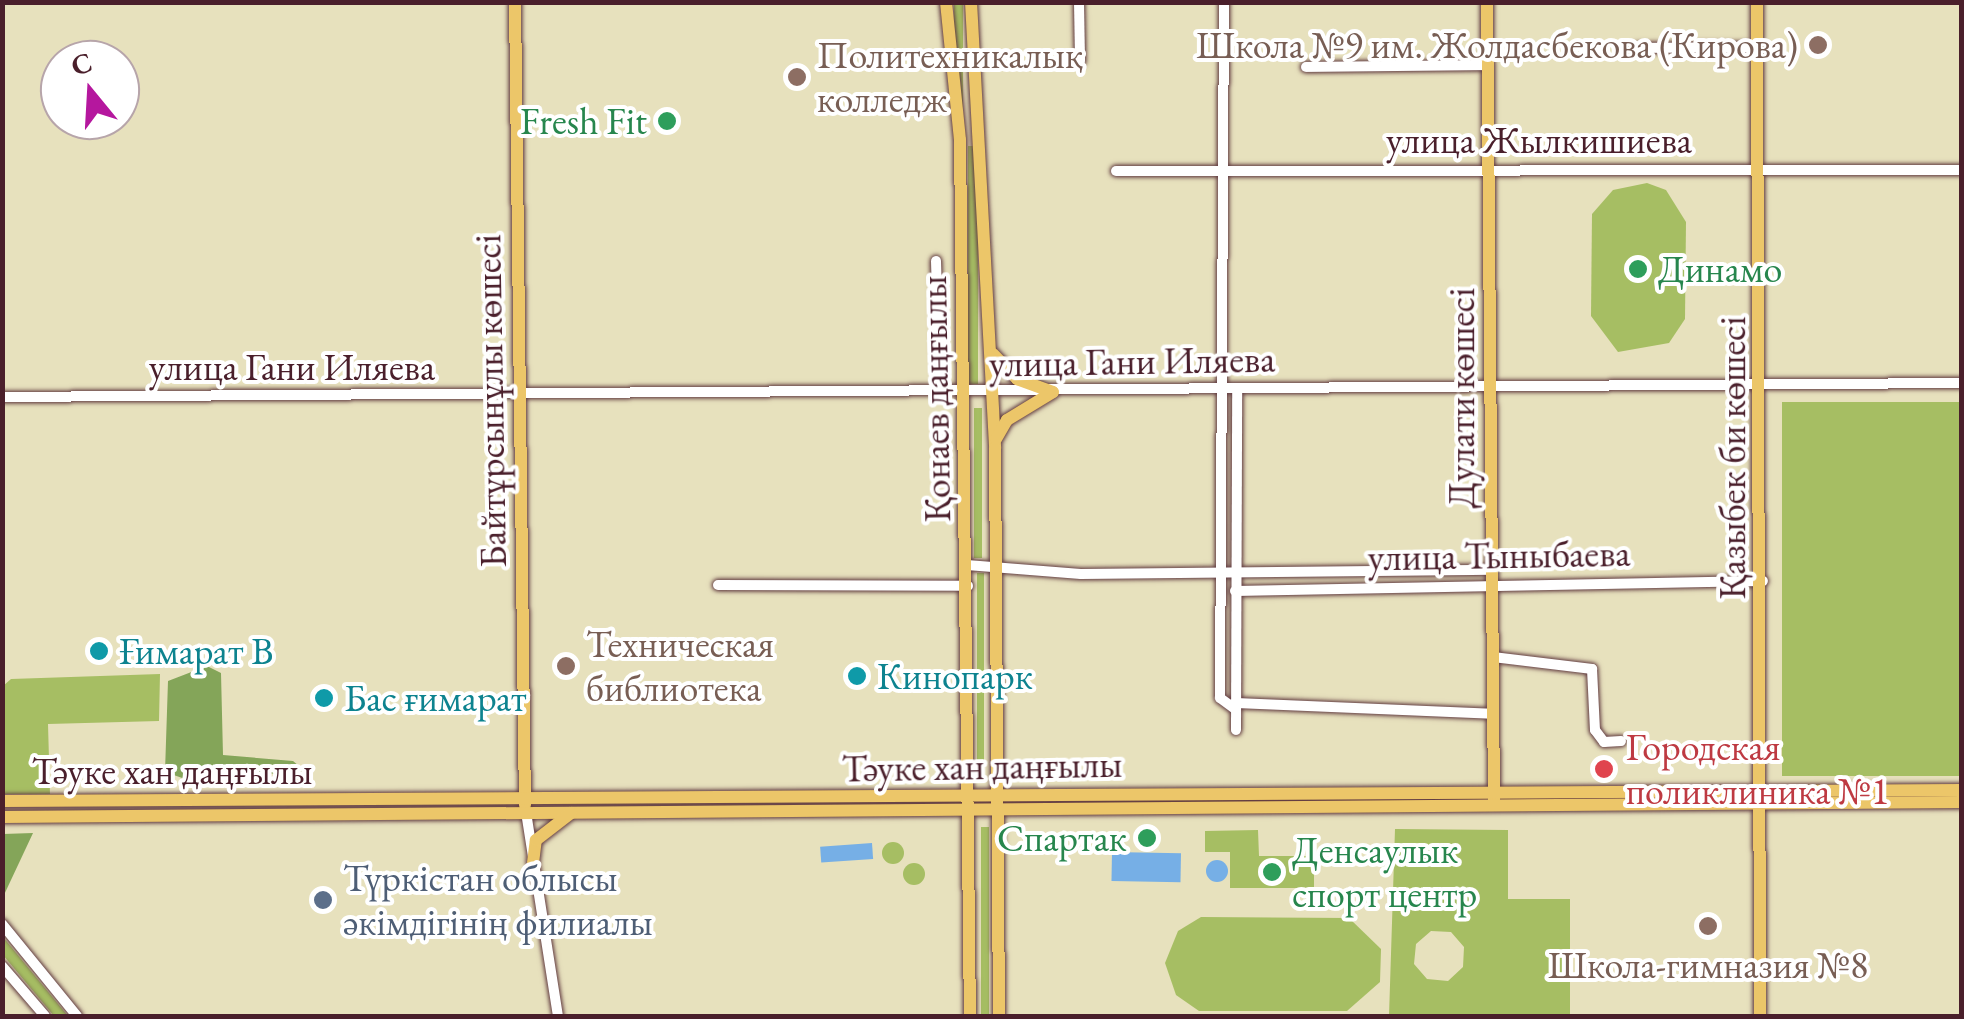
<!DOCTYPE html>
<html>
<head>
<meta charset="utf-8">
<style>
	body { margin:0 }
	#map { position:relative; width:1964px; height:1019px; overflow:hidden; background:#e7e1bd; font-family:"EB Garamond",serif }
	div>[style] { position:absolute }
	.green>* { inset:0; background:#a6be63; transform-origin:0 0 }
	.round { border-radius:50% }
	.forest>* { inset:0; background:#84a559 }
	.water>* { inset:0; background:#76afe6; transform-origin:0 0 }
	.roads { filter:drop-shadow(0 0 2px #623c41) drop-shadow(0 0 2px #623c41) }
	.minor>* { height:10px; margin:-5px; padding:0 5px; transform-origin:5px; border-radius:5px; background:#fff }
	.major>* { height:12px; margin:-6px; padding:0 6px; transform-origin:6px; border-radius:6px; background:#ecc669 }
	.dots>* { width:28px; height:28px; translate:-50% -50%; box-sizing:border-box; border:5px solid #fff; border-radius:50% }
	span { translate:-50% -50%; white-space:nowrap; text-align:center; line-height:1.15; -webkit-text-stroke:8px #fff; paint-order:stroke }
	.education-label { font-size:38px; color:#785e54 }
	.right { translate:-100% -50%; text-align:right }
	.left { translate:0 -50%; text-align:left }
	.leisure-label { font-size:38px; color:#27864d }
	.street-label { font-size:38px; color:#4a1f2b }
	.culture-label { font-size:38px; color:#0d838f }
	.health-label { font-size:38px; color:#be3a42 }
	.service-label { font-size:38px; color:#4e5e75 }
	.frame { position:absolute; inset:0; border:5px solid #4a1f2b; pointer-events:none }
	.north { position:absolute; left:40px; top:40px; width:100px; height:100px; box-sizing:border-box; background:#fff; border:2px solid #b7a5aa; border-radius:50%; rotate:342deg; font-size:28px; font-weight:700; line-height:40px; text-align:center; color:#4a1f2b }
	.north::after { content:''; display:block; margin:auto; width:35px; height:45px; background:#b5179e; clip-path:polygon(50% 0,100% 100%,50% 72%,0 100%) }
</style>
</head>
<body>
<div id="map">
	<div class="green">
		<i style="left:954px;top:3px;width:9px;height:128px"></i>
		<i style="left:968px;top:146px;width:10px;height:238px"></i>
		<i style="clip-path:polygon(1647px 183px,1666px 190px,1686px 222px,1685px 319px,1669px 343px,1618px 352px,1591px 316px,1592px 214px,1613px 190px)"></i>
		<i style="left:1961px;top:402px;width:374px;height:179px;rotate:90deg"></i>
		<i style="left:974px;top:408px;width:8px;height:150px"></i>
		<i style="left:977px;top:573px;width:7px;height:209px"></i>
		<i style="clip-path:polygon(160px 674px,159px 721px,48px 724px,50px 794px,3px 794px,3px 686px,11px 679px)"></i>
		<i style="left:981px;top:827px;width:8px;height:189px"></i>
		<i style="clip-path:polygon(evenodd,1395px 829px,1508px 830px,1508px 899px,1570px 899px,1570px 1016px,1389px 1016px,1395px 829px,1431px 931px,1451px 932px,1464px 947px,1463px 967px,1448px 981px,1427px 979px,1414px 964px,1416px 944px,1431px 931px)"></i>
		<i style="clip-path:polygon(1258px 830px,1259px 856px,1314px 856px,1314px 888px,1230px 888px,1230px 852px,1205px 852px,1205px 831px)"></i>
		<i class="round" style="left:882px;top:842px;width:22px;height:22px"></i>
		<i class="round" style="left:903px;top:863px;width:22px;height:22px"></i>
		<i style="clip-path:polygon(1201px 917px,1349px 918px,1381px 949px,1380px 982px,1347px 1011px,1199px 1011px,1176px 995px,1165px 963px,1178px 931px)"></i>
		<i style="clip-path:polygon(2px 937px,3px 937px,68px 1016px,54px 1016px,3px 955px)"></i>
	</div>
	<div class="forest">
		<i style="clip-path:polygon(207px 666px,221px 673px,223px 755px,293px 761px,305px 771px,188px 780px,165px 772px,168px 681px)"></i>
		<i style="clip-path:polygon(33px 833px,3px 897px,3px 834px)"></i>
	</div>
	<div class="water">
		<i style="left:872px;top:843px;width:16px;height:52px;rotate:86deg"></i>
		<i style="left:1112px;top:852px;width:69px;height:29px;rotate:1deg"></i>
		<i class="round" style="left:1206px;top:860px;width:22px;height:22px"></i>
	</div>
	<div class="roads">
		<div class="minor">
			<i style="left:1079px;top:2px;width:59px;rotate:89deg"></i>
			<i style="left:1224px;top:2px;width:696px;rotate:90.33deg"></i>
			<i style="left:1220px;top:698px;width:19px;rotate:36deg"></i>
			<i style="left:1637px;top:48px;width:121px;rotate:-0.5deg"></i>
			<i style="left:1306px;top:67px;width:183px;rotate:-0.6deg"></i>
			<i style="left:1116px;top:171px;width:846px;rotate:-0.07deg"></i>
			<i style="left:936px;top:261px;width:132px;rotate:88.3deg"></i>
			<i style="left:2px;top:397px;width:1960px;rotate:-0.41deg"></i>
			<i style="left:967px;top:565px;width:114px;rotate:4.5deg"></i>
			<i style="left:1081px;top:574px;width:411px;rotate:-0.6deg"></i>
			<i style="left:718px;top:585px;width:250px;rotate:0.2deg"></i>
			<i style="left:1235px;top:591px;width:528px;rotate:-1.09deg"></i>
			<i style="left:1493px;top:657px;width:100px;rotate:6.9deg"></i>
			<i style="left:1592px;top:669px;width:61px;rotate:87.2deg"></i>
			<i style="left:1595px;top:730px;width:15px;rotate:53deg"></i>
			<i style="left:1604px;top:742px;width:17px;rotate:-3deg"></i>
			<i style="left:1235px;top:703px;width:258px;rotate:2.4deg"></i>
			<i style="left:1236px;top:730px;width:340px;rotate:-89.8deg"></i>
			<i style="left:526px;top:812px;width:206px;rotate:81.1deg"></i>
			<i style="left:2px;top:924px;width:119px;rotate:50.8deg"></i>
			<i style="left:2px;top:966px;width:66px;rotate:49.3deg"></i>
		</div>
		<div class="major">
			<i style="left:515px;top:2px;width:803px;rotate:89.29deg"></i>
			<i style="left:946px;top:2px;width:139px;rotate:84.2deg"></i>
			<i style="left:960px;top:140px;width:876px;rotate:89.35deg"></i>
			<i style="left:971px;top:2px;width:447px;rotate:86.9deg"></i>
			<i style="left:995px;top:448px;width:568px;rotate:89.6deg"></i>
			<i style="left:1487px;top:2px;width:798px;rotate:89.5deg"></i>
			<i style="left:1757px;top:2px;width:1014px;rotate:89.83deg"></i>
			<i style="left:993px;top:354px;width:35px;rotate:46deg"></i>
			<i style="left:1017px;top:379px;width:38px;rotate:20deg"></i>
			<i style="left:1053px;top:392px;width:54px;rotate:148.7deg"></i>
			<i style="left:1007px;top:420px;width:22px;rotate:120deg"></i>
			<i style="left:2px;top:801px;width:1960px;rotate:-0.32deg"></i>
			<i style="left:2px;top:817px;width:1960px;rotate:-0.44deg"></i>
			<i style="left:533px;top:863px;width:23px;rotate:-83deg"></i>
			<i style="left:536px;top:840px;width:44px;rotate:-37.6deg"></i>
		</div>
	</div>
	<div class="dots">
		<i style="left:1818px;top:45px;background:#8d6e63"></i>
		<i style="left:797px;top:77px;background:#8d6e63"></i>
		<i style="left:667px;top:121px;background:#2e9e5b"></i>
		<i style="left:1638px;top:269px;background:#2e9e5b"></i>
		<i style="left:99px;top:651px;background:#0f9aa8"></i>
		<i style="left:566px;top:666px;background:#8d6e63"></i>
		<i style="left:857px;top:676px;background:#0f9aa8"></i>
		<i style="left:324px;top:698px;background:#0f9aa8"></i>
		<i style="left:1604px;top:769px;background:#e0444e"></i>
		<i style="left:1147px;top:838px;background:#2e9e5b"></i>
		<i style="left:1272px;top:872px;background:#2e9e5b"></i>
		<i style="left:323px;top:900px;background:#5c6f8a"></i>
		<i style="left:1708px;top:926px;background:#8d6e63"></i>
	</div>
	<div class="education-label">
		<span class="right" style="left:1798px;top:45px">Школа №9 им. Жолдасбекова (Кирова)</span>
		<span class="left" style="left:817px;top:77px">Политехникалық<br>колледж</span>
		<span class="left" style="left:586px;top:666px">Техническая<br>библиотека</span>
		<span style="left:1708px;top:965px">Школа-гимназия №8</span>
	</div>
	<div class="leisure-label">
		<span class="right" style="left:647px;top:121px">Fresh Fit</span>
		<span class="left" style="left:1658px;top:269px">Динамо</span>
		<span class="right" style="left:1127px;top:838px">Спартак</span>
		<span class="left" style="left:1292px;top:872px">Денсаулык<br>спорт центр</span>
	</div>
	<div class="street-label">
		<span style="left:1539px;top:140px">улица Жылкишиева</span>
		<span style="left:1132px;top:361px;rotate:-1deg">улица Гани Иляева</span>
		<span style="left:292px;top:367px">улица Гани Иляева</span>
		<span style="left:1461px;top:398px;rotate:-90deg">Дулати көшесі</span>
		<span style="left:935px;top:399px;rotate:-91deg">Қонаев даңғылы</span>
		<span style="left:490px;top:401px;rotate:-91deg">Байтұрсынұлы көшесі</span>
		<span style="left:1732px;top:458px;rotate:-90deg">Қазыбек би көшесі</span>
		<span style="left:1499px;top:555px;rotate:-1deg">улица Тыныбаева</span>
		<span style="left:982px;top:766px;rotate:-1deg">Тәуке хан даңғылы</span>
		<span style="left:172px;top:771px">Тәуке хан даңғылы</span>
	</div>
	<div class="culture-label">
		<span class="left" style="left:119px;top:651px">Ғимарат В</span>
		<span class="left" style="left:877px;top:676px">Кинопарк</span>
		<span class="left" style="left:344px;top:698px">Бас ғимарат</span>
	</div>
	<div class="health-label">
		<span class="left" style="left:1626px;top:769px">Городская<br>поликлиника №1</span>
	</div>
	<div class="service-label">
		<span class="left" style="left:343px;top:900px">Түркістан облысы<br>әкімдігінің филиалы</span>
	</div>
	<div class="frame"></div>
	<div class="north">С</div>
</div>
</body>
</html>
